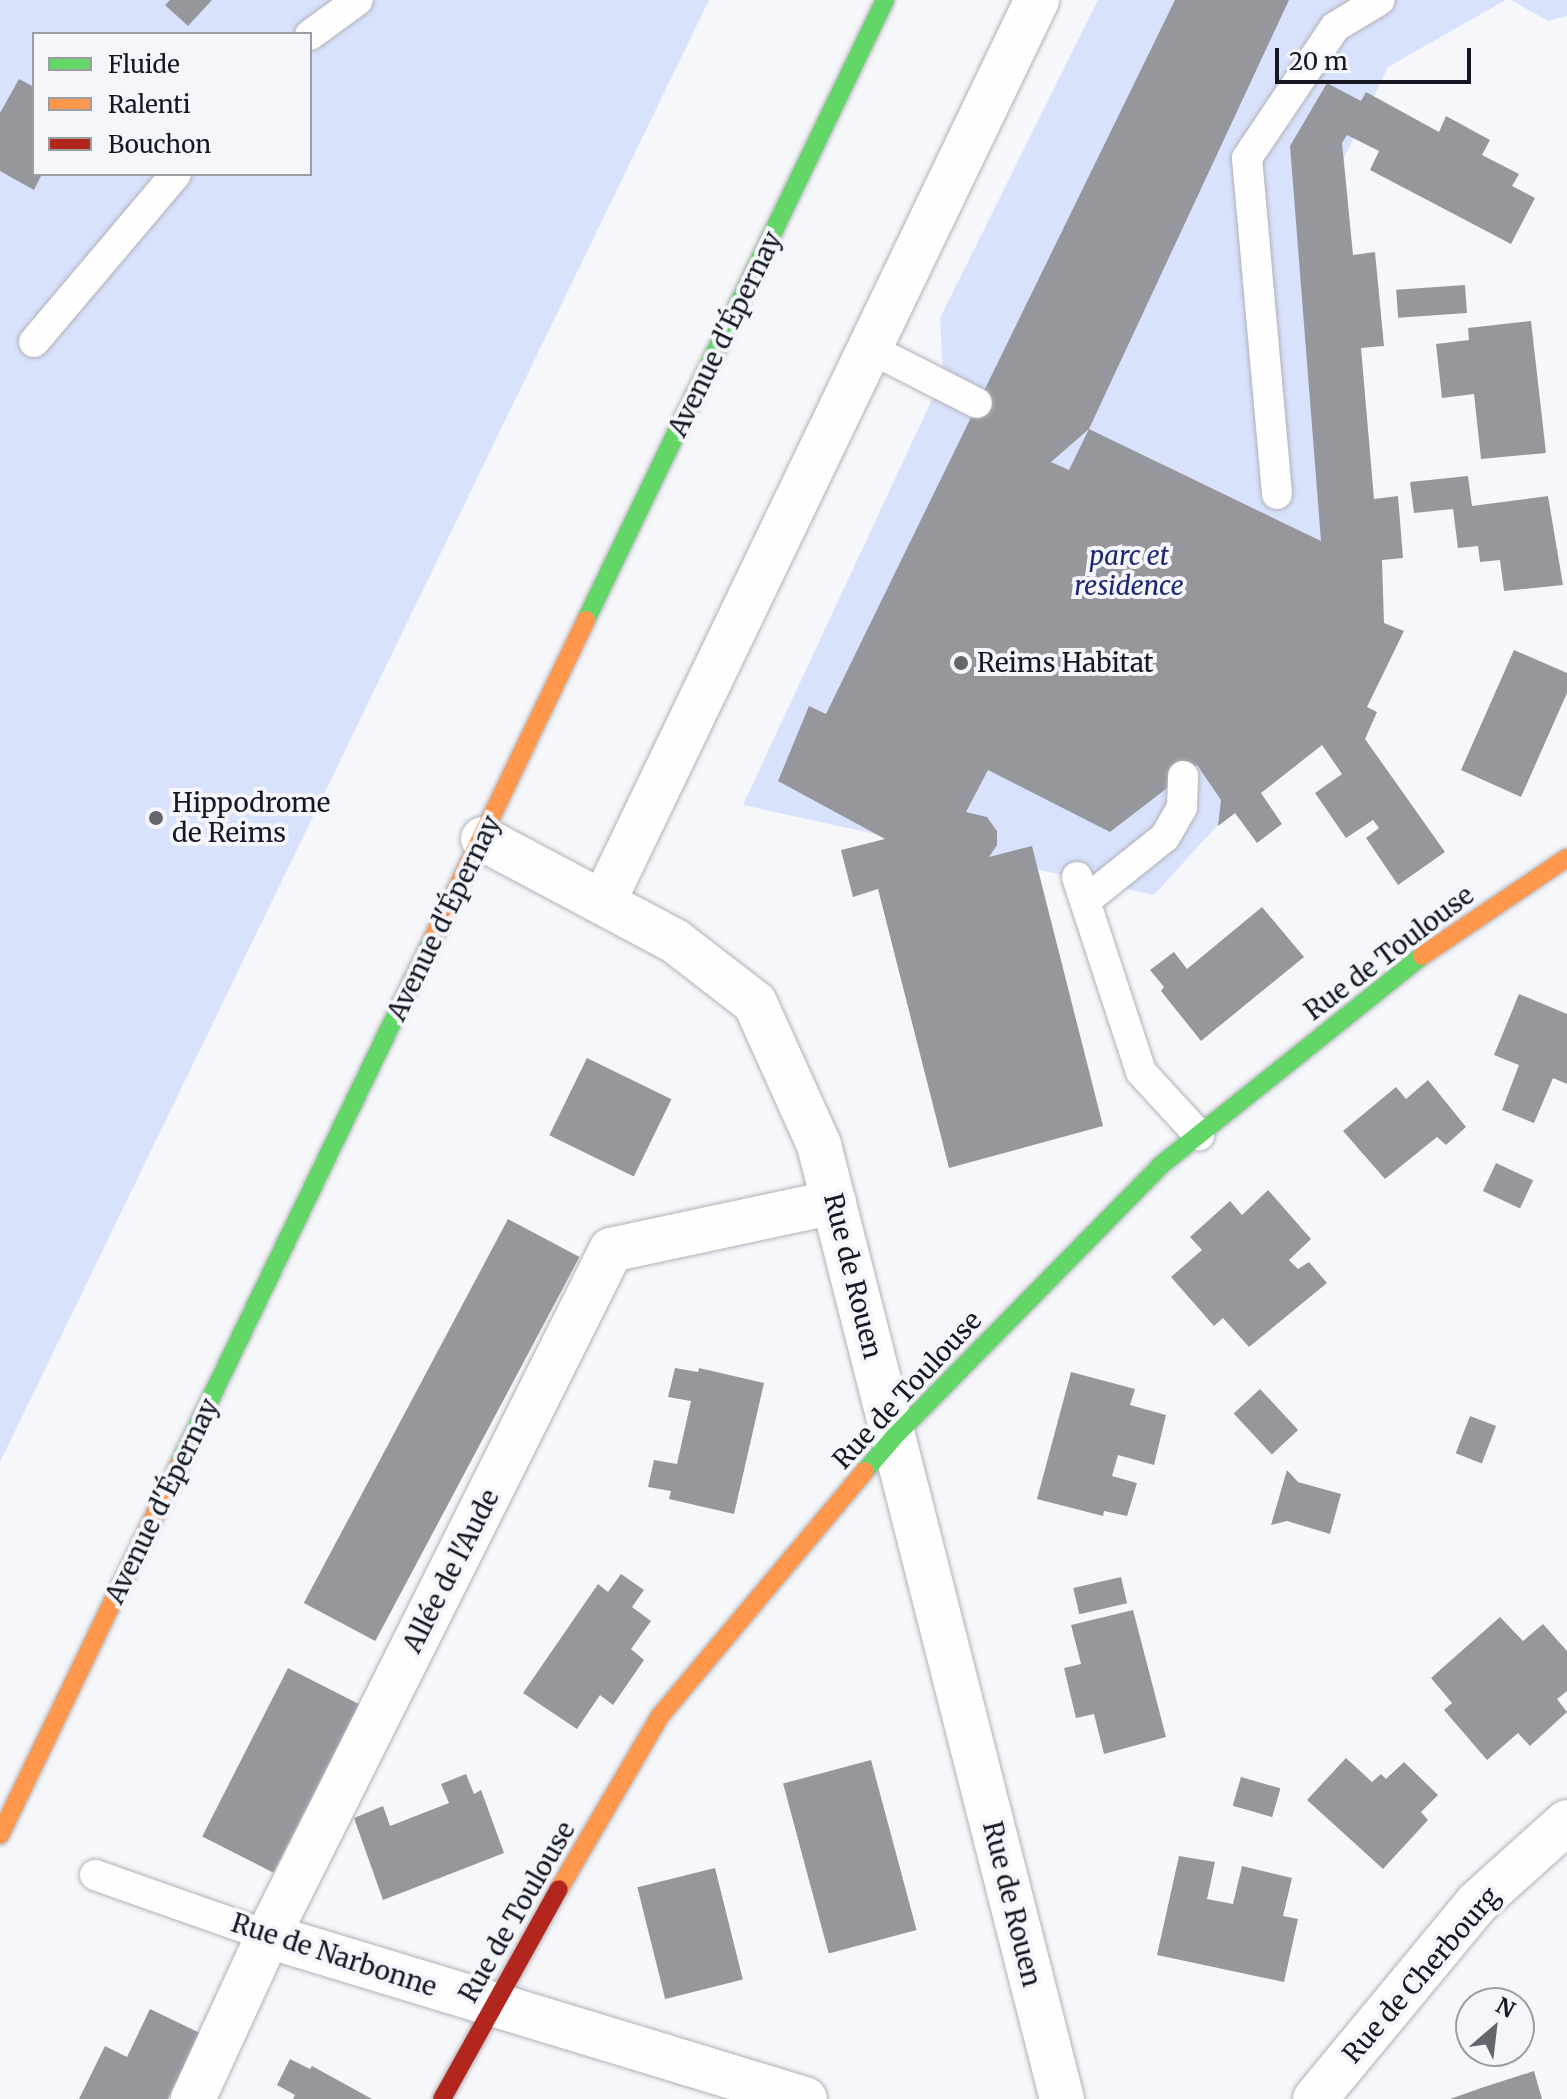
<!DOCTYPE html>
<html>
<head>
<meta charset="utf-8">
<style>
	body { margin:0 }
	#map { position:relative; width:1567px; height:2099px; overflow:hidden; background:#f6f7fa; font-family:Merriweather,serif }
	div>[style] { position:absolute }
	.green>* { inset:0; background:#d9e2fd }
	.building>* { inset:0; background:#96979d; transform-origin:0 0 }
	.roads { filter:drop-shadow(0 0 2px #b0b2b8) drop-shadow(0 0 2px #b0b2b8) }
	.lane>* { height:30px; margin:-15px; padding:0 15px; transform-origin:15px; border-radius:15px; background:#fefefe }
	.street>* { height:44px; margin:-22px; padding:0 22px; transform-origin:22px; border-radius:22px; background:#fefefe }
	.fast>* { height:18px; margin:-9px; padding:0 9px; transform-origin:9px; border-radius:9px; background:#63d668 }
	.slow>* { height:18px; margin:-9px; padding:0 9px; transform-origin:9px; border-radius:9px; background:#ff974d }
	.jam>* { height:18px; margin:-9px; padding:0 9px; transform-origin:9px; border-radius:9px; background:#b3261e }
	.dots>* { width:22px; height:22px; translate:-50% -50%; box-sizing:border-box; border:4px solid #f4f6fc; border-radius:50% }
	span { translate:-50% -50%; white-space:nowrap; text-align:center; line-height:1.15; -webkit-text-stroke:8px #f4f6fc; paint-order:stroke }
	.street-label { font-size:26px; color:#151822 }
	.park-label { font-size:26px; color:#1e2774; font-style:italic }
	.poi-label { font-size:26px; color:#151822 }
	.left { translate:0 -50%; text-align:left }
	.legend { position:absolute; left:32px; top:32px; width:280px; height:144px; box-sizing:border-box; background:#f4f6fc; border:2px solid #9b9da5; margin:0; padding:10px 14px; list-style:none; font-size:24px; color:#151822 }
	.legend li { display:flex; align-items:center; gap:16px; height:40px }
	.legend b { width:40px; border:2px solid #9b9da5 }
	.north { position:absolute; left:1455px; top:1987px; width:80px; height:80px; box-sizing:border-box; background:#f4f6fc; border:2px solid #9b9da5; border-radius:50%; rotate:28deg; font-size:22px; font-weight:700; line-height:32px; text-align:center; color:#151822 }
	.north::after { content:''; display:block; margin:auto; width:28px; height:36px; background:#64666e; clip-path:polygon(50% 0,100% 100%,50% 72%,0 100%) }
	.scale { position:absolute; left:1275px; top:48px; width:196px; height:36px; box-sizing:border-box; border:4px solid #151822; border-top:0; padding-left:10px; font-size:24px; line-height:28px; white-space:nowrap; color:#151822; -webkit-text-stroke:6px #f4f6fc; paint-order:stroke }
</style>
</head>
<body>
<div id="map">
	<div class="green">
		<i style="clip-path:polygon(evenodd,0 0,709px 0,0 1462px,0 0,34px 34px,310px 34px,310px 174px,34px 174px,34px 34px)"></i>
		<i style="clip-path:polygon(1098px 0,1506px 0,1388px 67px,1344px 158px,1355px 286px,1322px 745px,1214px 829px,1154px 895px,743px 805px,943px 376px,940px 318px)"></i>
		<i style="clip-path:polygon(1511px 0,1567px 0,1567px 16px,1548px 21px)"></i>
	</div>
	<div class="building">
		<i style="clip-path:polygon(170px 0,212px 0,188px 26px,165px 5px)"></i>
		<i style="clip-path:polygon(1175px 0,1289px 0,1089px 429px,1051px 462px,1069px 470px,1089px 429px,1321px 541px,1290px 146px,1327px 83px,1361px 101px,1366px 92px,1439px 132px,1446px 116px,1490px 140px,1482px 155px,1519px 174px,1512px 186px,1535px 198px,1511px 244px,1370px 170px,1379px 151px,1347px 135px,1342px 143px,1353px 255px,1375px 252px,1384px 346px,1361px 348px,1374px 499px,1398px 496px,1403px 558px,1382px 560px,1384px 623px,1404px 631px,1367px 707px,1377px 712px,1365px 739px,1445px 852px,1398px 885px,1366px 838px,1379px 828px,1373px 820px,1346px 838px,1315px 793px,1342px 774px,1322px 745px,1261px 793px,1282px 824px,1257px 843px,1235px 813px,1218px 826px,1221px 800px,1197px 765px,1110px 832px,988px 770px,966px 812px,987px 817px,997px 831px,997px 845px,989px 857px,1032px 846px,1103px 1126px,949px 1168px,878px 889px,853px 897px,841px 850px,885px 839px,778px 781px,809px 706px,826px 714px)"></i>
		<i style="clip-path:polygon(19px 79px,34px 87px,34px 174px,42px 174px,34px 190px,0 171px,0 113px)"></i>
		<i style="left:1465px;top:285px;width:28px;height:69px;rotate:86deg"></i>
		<i style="clip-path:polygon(1531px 321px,1546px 453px,1481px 459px,1474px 394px,1442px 398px,1436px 344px,1469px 340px,1468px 328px)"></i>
		<i style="clip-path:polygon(1468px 476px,1472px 506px,1548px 496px,1563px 585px,1504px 591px,1500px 560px,1480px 562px,1478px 546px,1458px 548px,1453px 509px,1414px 513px,1410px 482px)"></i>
		<i style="clip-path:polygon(1514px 650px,1567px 673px,1567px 693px,1521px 797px,1461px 770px)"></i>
		<i style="clip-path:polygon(1262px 907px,1304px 957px,1201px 1041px,1161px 991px,1164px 987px,1150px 970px,1174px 952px,1187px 969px)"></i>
		<i style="clip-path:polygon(1519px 994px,1567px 1014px,1567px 1084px,1553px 1078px,1534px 1123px,1502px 1110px,1519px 1065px,1494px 1055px)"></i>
		<i style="left:587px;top:1058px;width:94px;height:86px;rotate:26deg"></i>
		<i style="clip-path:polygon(1428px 1080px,1466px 1127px,1446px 1145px,1437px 1137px,1385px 1179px,1343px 1131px,1396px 1087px,1406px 1099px)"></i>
		<i style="left:1496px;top:1163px;width:41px;height:31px;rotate:25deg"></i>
		<i style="clip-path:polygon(1268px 1190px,1311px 1239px,1289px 1260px,1298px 1269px,1309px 1262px,1327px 1283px,1249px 1347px,1223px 1318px,1214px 1326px,1171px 1277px,1202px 1250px,1190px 1237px,1230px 1201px,1242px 1215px)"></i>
		<i style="left:508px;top:1219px;width:81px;height:435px;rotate:28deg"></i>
		<i style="clip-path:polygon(675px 1368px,698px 1372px,699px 1368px,764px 1383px,734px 1514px,669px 1499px,671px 1491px,648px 1487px,654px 1460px,677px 1464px,691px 1401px,668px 1397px)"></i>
		<i style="clip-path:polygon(1071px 1372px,1135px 1389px,1130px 1405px,1166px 1415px,1154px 1465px,1118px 1455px,1112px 1476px,1137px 1483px,1127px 1516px,1104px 1511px,1103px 1516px,1037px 1499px)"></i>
		<i style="left:1260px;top:1389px;width:56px;height:36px;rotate:47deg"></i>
		<i style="left:1470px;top:1416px;width:28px;height:40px;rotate:21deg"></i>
		<i style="clip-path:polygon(1287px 1470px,1298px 1482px,1341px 1494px,1330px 1534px,1287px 1521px,1271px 1525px)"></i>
		<i style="clip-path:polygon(621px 1574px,644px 1590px,632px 1607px,651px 1621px,631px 1649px,644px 1660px,613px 1705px,600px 1695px,577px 1729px,523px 1693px,598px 1584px,608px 1592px)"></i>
		<i style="left:1121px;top:1577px;width:27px;height:49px;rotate:77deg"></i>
		<i style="clip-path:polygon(1133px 1610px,1166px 1737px,1104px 1754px,1094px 1714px,1076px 1718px,1064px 1668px,1081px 1664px,1071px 1625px)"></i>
		<i style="clip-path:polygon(1500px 1617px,1523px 1641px,1543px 1624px,1567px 1651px,1567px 1691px,1557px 1699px,1567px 1712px,1530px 1746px,1518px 1733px,1487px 1760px,1444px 1710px,1452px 1703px,1431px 1678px)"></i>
		<i style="left:288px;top:1668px;width:80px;height:189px;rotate:27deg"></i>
		<i style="clip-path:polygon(1346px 1758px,1372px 1782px,1381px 1774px,1386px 1779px,1404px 1762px,1438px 1795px,1421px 1812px,1428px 1820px,1383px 1869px,1307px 1800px)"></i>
		<i style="left:871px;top:1760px;width:176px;height:91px;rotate:75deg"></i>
		<i style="clip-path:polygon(466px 1774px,474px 1794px,481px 1790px,504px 1853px,383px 1900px,354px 1818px,383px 1806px,390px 1826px,449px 1803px,441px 1784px)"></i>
		<i style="left:1241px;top:1777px;width:41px;height:30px;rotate:16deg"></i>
		<i style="clip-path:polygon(1179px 1856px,1215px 1862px,1207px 1899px,1233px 1904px,1242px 1866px,1292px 1878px,1283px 1916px,1298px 1919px,1284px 1982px,1157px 1955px)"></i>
		<i style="left:715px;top:1868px;width:115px;height:80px;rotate:76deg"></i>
		<i style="clip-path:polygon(150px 2009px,200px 2033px,168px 2099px,79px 2099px,105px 2046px,127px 2057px)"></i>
		<i style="clip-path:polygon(290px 2059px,310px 2069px,312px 2066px,372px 2099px,293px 2099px,295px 2095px,277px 2085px)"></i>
		<i style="clip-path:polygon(1534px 2071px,1542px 2099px,1450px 2099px,1484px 2087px)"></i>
	</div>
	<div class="roads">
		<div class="lane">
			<i style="left:310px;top:35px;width:59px;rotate:-36.1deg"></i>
			<i style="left:34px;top:342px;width:220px;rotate:-49.8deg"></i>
			<i style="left:869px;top:348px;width:121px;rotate:27deg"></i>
			<i style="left:1277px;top:494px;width:337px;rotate:-95.1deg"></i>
			<i style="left:1247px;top:158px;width:158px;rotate:-56.1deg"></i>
			<i style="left:1335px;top:27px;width:52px;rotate:-31deg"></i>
			<i style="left:1077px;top:877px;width:205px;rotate:71.8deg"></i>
			<i style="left:1141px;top:1072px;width:86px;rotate:47.4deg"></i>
			<i style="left:1085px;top:901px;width:102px;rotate:-38.7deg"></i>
			<i style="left:1165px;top:837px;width:34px;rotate:-60deg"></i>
			<i style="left:1182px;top:807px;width:31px;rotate:-88deg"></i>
			<i style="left:95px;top:1875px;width:183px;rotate:19.4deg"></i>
		</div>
		<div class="street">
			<i style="left:483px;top:839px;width:217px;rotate:28deg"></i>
			<i style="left:675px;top:941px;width:101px;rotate:37.8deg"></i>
			<i style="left:755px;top:1003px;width:156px;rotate:65.7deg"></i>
			<i style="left:819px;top:1145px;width:984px;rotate:75.71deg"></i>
			<i style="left:603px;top:903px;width:1002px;rotate:-64.33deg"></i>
			<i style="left:268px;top:1936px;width:561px;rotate:16.89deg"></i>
			<i style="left:193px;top:2099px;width:179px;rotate:-65.3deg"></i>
			<i style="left:268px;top:1936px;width:767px;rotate:-63.43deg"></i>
			<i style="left:611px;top:1250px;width:228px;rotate:-12.1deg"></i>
			<i style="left:1315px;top:2099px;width:254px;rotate:-50.4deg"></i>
			<i style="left:1477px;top:1903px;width:121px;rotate:-42deg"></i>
		</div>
		<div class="fast">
			<i style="left:586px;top:620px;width:688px;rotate:-64.25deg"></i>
			<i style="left:179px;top:1464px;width:584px;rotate:-64.22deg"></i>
			<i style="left:865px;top:1471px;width:45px;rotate:-49.5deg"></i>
			<i style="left:894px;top:1437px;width:381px;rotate:-45.5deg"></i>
			<i style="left:1161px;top:1165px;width:334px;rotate:-38.7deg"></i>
		</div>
		<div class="slow">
			<i style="left:433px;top:938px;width:353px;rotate:-64.3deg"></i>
			<i style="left:1422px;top:956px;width:175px;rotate:-34.1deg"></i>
			<i style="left:0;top:1835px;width:412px;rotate:-64.2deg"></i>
			<i style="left:559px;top:1889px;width:200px;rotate:-59.7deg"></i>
			<i style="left:660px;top:1716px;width:319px;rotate:-50.1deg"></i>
		</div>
		<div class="jam">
			<i style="left:442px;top:2099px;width:240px;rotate:-60.9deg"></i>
		</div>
	</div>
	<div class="dots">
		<i style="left:961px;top:663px;background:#64666e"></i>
		<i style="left:156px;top:818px;background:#64666e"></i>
	</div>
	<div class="street-label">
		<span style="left:725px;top:334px;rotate:-64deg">Avenue d'Épernay</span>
		<span style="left:444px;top:918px;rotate:-64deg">Avenue d'Épernay</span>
		<span style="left:1389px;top:953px;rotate:-37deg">Rue de Toulouse</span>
		<span style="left:853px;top:1276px;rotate:76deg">Rue de Rouen</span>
		<span style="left:907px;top:1390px;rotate:-47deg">Rue de Toulouse</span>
		<span style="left:162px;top:1501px;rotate:-64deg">Avenue d'Épernay</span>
		<span style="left:451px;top:1571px;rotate:-63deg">Allée de l'Aude</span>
		<span style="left:1012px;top:1904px;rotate:76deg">Rue de Rouen</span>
		<span style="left:517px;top:1912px;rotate:-60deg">Rue de Toulouse</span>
		<span style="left:334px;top:1955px;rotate:18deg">Rue de Narbonne</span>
		<span style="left:1421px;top:1975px;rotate:-49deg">Rue de Cherbourg</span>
	</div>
	<div class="park-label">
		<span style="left:1129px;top:571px">parc et<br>residence</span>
	</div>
	<div class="poi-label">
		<span class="left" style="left:977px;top:663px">Reims Habitat</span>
		<span class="left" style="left:172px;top:818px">Hippodrome<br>de Reims</span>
	</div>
	<ul class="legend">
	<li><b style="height:10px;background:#63d668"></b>Fluide</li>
	<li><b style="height:10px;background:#ff974d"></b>Ralenti</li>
	<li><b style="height:10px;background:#b3261e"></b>Bouchon</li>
	</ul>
	<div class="north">N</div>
	<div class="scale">20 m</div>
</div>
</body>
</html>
